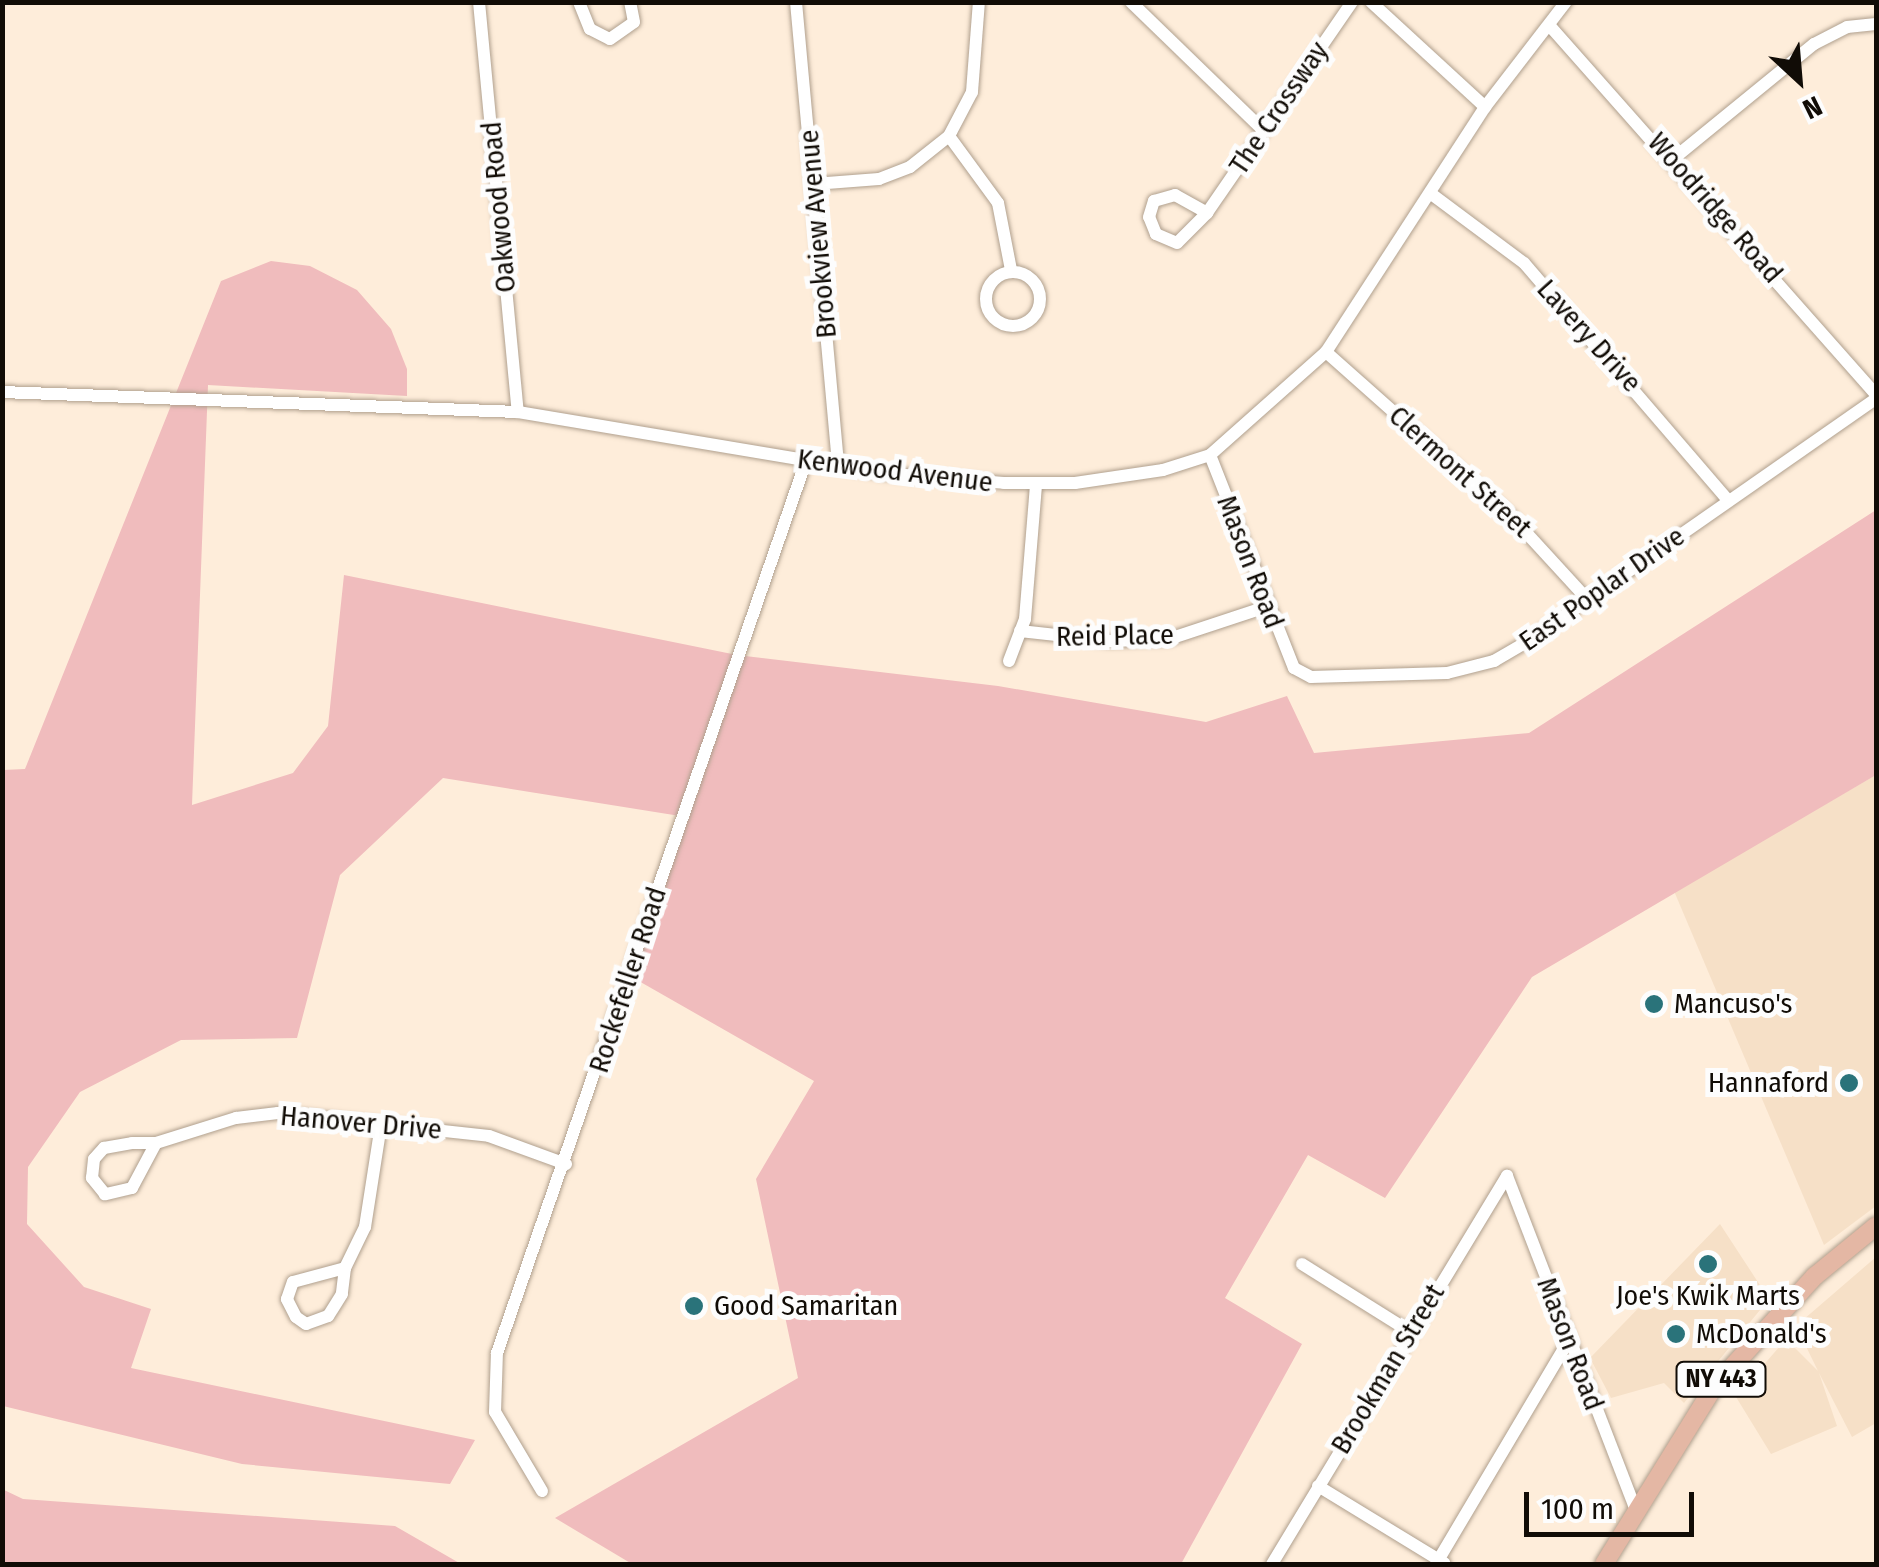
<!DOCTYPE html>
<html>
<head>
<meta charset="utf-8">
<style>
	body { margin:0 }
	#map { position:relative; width:1879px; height:1567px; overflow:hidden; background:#feedda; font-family:"Fira Sans Condensed",sans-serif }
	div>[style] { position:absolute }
	.built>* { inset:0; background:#f6e0c7 }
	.green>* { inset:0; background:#f0bcbd }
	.roads { filter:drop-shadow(0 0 2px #b0a08e) drop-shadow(0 0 2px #b0a08e) }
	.minor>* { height:12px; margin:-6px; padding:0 6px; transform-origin:6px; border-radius:6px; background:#fff }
	.minor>.ring { margin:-6px; padding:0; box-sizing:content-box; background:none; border:12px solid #fff; border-radius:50% }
	.major>* { height:18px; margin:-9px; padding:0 9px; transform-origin:9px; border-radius:9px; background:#e4b7a4 }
	.dots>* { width:28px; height:28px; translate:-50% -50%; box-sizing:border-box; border:5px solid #fdfdfd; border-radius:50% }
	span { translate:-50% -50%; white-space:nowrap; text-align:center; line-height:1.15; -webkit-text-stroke:10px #fdfdfd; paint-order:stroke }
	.shield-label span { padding:2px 8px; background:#fdfdfd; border:2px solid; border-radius:8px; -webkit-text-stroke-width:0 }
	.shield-label { font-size:25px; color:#110c06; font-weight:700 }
	.street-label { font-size:28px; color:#110c06 }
	.poi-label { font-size:28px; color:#110c06 }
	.left { translate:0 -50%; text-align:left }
	.right { translate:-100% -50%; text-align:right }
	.frame { position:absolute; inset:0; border:5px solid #110c06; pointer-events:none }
	.north { position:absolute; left:1749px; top:30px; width:100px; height:100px; -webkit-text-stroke:8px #fdfdfd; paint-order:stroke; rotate:154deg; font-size:28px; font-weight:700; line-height:40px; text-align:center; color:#110c06 }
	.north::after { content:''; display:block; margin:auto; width:35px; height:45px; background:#110c06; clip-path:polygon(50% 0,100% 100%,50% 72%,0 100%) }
	.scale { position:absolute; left:1524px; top:1492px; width:170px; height:45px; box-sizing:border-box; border:5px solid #110c06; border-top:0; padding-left:12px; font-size:30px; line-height:35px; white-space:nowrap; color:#110c06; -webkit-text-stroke:8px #fdfdfd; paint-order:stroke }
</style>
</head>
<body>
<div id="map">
	<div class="built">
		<i style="clip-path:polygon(1876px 775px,1876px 1206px,1824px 1245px,1674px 891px)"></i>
		<i style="clip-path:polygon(1720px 1224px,1769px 1299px,1684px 1403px,1664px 1383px,1611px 1398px,1590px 1358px)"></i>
		<i style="clip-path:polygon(1876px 1257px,1876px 1423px,1852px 1437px,1819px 1373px,1837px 1426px,1771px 1454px,1736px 1397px,1786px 1339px,1818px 1371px,1796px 1326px)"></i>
	</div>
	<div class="green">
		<i style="clip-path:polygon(271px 261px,310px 266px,357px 290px,391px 329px,407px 369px,407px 396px,208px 385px,192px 805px,293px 773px,328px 726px,344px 575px,737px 655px,998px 686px,1206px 722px,1287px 696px,1314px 753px,1529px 733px,1876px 510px,1876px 775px,1532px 977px,1385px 1198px,1308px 1155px,1225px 1298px,1302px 1344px,1181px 1564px,632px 1564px,555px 1518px,798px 1378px,756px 1179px,814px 1081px,630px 976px,680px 816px,443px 778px,340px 875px,297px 1038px,181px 1040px,80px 1092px,28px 1167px,27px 1224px,84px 1287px,151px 1309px,131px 1368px,475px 1440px,450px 1484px,242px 1464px,3px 1406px,3px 770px,25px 769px,221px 281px)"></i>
		<i style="clip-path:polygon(2px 1489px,23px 1499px,395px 1526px,461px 1564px,3px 1564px)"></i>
	</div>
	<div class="roads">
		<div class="minor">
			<i style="left:479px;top:2px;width:412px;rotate:84.6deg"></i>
			<i style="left:579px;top:2px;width:29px;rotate:68deg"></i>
			<i style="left:590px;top:29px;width:22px;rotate:27deg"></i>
			<i style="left:610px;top:39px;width:29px;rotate:-35deg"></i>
			<i style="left:634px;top:22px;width:20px;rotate:-101deg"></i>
			<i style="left:796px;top:2px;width:465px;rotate:84.8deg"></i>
			<i style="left:1131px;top:2px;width:182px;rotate:44.1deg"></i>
			<i style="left:1371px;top:2px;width:155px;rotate:42.6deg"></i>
			<i style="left:1549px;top:25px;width:493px;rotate:48.5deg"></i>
			<i style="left:949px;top:136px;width:83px;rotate:53.8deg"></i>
			<i style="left:998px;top:203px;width:68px;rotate:79deg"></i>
			<i style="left:1673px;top:159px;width:182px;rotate:-39.2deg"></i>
			<i style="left:1814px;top:44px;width:37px;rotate:-27deg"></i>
			<i style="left:1847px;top:27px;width:29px;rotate:-6deg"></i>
			<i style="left:814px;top:184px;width:65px;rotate:-4.4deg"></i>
			<i style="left:879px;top:179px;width:33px;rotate:-21deg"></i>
			<i style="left:910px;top:167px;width:50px;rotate:-38.5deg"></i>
			<i style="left:949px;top:136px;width:50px;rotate:-62.4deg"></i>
			<i style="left:972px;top:92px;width:90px;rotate:-85.6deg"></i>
			<i style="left:1430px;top:193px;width:117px;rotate:36.7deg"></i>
			<i style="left:1524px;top:263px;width:313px;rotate:49.3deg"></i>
			<i style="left:1175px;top:195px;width:37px;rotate:29deg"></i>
			<i style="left:1207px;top:213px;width:42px;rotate:135deg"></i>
			<i style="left:1177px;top:243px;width:23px;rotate:-157deg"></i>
			<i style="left:1156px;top:234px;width:18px;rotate:-112deg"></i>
			<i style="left:1149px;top:217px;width:17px;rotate:-73deg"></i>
			<i style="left:1154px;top:201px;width:22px;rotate:-16deg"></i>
			<i style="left:1207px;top:213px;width:256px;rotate:-55.5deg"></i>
			<i class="ring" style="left:986px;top:272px;width:42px;height:42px"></i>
			<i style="left:1326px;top:352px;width:247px;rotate:41.6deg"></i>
			<i style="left:1511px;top:516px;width:113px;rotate:47.5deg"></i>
			<i style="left:2px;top:392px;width:516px;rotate:2.22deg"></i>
			<i style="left:518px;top:412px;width:368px;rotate:9.5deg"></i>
			<i style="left:881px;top:473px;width:123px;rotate:4.6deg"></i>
			<i style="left:1004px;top:483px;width:71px"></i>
			<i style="left:1075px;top:483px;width:89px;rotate:-8.4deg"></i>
			<i style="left:1163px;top:470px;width:49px;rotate:-17.7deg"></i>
			<i style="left:1210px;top:455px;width:155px;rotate:-41.6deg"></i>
			<i style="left:1326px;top:352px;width:292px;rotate:-57deg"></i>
			<i style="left:1485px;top:107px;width:133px;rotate:-52.4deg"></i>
			<i style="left:1210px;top:455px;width:229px;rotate:68.5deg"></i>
			<i style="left:1294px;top:668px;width:19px;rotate:28deg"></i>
			<i style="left:1311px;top:677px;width:136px;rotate:-1.7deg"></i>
			<i style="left:1447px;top:673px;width:49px;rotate:-14.3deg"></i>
			<i style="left:1494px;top:661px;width:42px;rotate:-30.3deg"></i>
			<i style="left:1530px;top:640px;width:422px;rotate:-34.9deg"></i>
			<i style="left:1020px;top:631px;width:91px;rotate:6.3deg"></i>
			<i style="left:1110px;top:641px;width:59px;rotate:-1.9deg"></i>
			<i style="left:1169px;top:639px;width:102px;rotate:-18.3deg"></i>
			<i style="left:1009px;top:661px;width:45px;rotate:-69.1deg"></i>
			<i style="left:1025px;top:619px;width:135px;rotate:-85.3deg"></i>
			<i style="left:132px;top:1143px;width:24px"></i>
			<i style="left:156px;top:1143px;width:51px;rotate:118.1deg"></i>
			<i style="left:132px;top:1188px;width:28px;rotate:167deg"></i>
			<i style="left:105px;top:1194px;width:21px;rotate:-129deg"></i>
			<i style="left:92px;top:1178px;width:19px;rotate:-84deg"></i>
			<i style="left:94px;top:1159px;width:15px;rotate:-48deg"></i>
			<i style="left:104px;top:1148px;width:28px;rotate:-10deg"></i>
			<i style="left:156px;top:1143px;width:84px;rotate:-17.4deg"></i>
			<i style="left:236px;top:1118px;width:42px;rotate:-6.8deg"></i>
			<i style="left:278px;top:1113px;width:212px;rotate:6.2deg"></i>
			<i style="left:489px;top:1136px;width:82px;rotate:20deg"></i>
			<i style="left:1507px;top:1176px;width:358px;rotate:68.9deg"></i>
			<i style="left:1302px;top:1264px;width:126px;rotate:32.1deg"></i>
			<i style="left:345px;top:1268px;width:26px;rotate:97deg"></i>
			<i style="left:342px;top:1294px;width:26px;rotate:122deg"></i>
			<i style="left:328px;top:1316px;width:23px;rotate:160deg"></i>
			<i style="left:306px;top:1324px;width:12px;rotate:-145deg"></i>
			<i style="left:296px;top:1317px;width:20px;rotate:-117deg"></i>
			<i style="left:287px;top:1299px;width:18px;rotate:-71deg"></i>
			<i style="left:293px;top:1282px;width:54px;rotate:-15.1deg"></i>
			<i style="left:345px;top:1268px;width:46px;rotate:-64deg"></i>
			<i style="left:365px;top:1227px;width:103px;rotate:-81.1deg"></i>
			<i style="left:1318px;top:1486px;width:148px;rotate:31.4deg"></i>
			<i style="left:542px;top:1491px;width:92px;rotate:-120.7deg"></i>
			<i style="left:495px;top:1412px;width:59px;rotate:-88.1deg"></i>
			<i style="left:497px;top:1353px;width:944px;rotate:-70.89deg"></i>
			<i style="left:1272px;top:1564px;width:454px;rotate:-58.8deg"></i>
			<i style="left:1436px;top:1564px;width:258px;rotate:-59.3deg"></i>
		</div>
		<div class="major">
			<i style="left:1604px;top:1564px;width:207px;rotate:-58.2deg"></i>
			<i style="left:1713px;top:1388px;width:151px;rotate:-47.7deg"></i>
			<i style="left:1815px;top:1276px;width:79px;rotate:-39.3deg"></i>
		</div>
	</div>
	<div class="dots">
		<i style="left:1654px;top:1004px;background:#2a737a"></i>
		<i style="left:1849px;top:1083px;background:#2a737a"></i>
		<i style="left:1708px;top:1264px;background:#2a737a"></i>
		<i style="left:694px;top:1306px;background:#2a737a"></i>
		<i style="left:1676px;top:1334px;background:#2a737a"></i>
	</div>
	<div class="shield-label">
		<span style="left:1721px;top:1379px">NY 443</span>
	</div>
	<div class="street-label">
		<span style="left:1279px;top:108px;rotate:-56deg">The Crossway</span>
		<span style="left:499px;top:207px;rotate:-95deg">Oakwood Road</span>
		<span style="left:1715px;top:208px;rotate:49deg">Woodridge Road</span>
		<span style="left:818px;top:234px;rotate:-95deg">Brookview Avenue</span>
		<span style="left:1589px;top:336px;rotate:48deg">Lavery Drive</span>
		<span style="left:895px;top:471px;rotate:7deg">Kenwood Avenue</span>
		<span style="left:1460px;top:472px;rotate:42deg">Clermont Street</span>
		<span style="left:1250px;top:562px;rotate:69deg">Mason Road</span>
		<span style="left:1602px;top:589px;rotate:-35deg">East Poplar Drive</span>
		<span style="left:1115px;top:636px;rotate:-1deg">Reid Place</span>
		<span style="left:628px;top:980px;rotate:-72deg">Rockefeller Road</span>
		<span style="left:361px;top:1123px;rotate:5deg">Hanover Drive</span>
		<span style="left:1570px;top:1344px;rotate:69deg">Mason Road</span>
		<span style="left:1388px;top:1369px;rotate:-59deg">Brookman Street</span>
	</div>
	<div class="poi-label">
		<span class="left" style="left:1674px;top:1004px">Mancuso's</span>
		<span class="right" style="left:1829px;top:1083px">Hannaford</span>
		<span style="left:1708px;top:1296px">Joe's Kwik Marts</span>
		<span class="left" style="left:714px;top:1306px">Good Samaritan</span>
		<span class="left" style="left:1696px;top:1334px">McDonald's</span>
	</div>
	<div class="frame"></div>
	<div class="north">N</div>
	<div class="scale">100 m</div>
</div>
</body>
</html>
